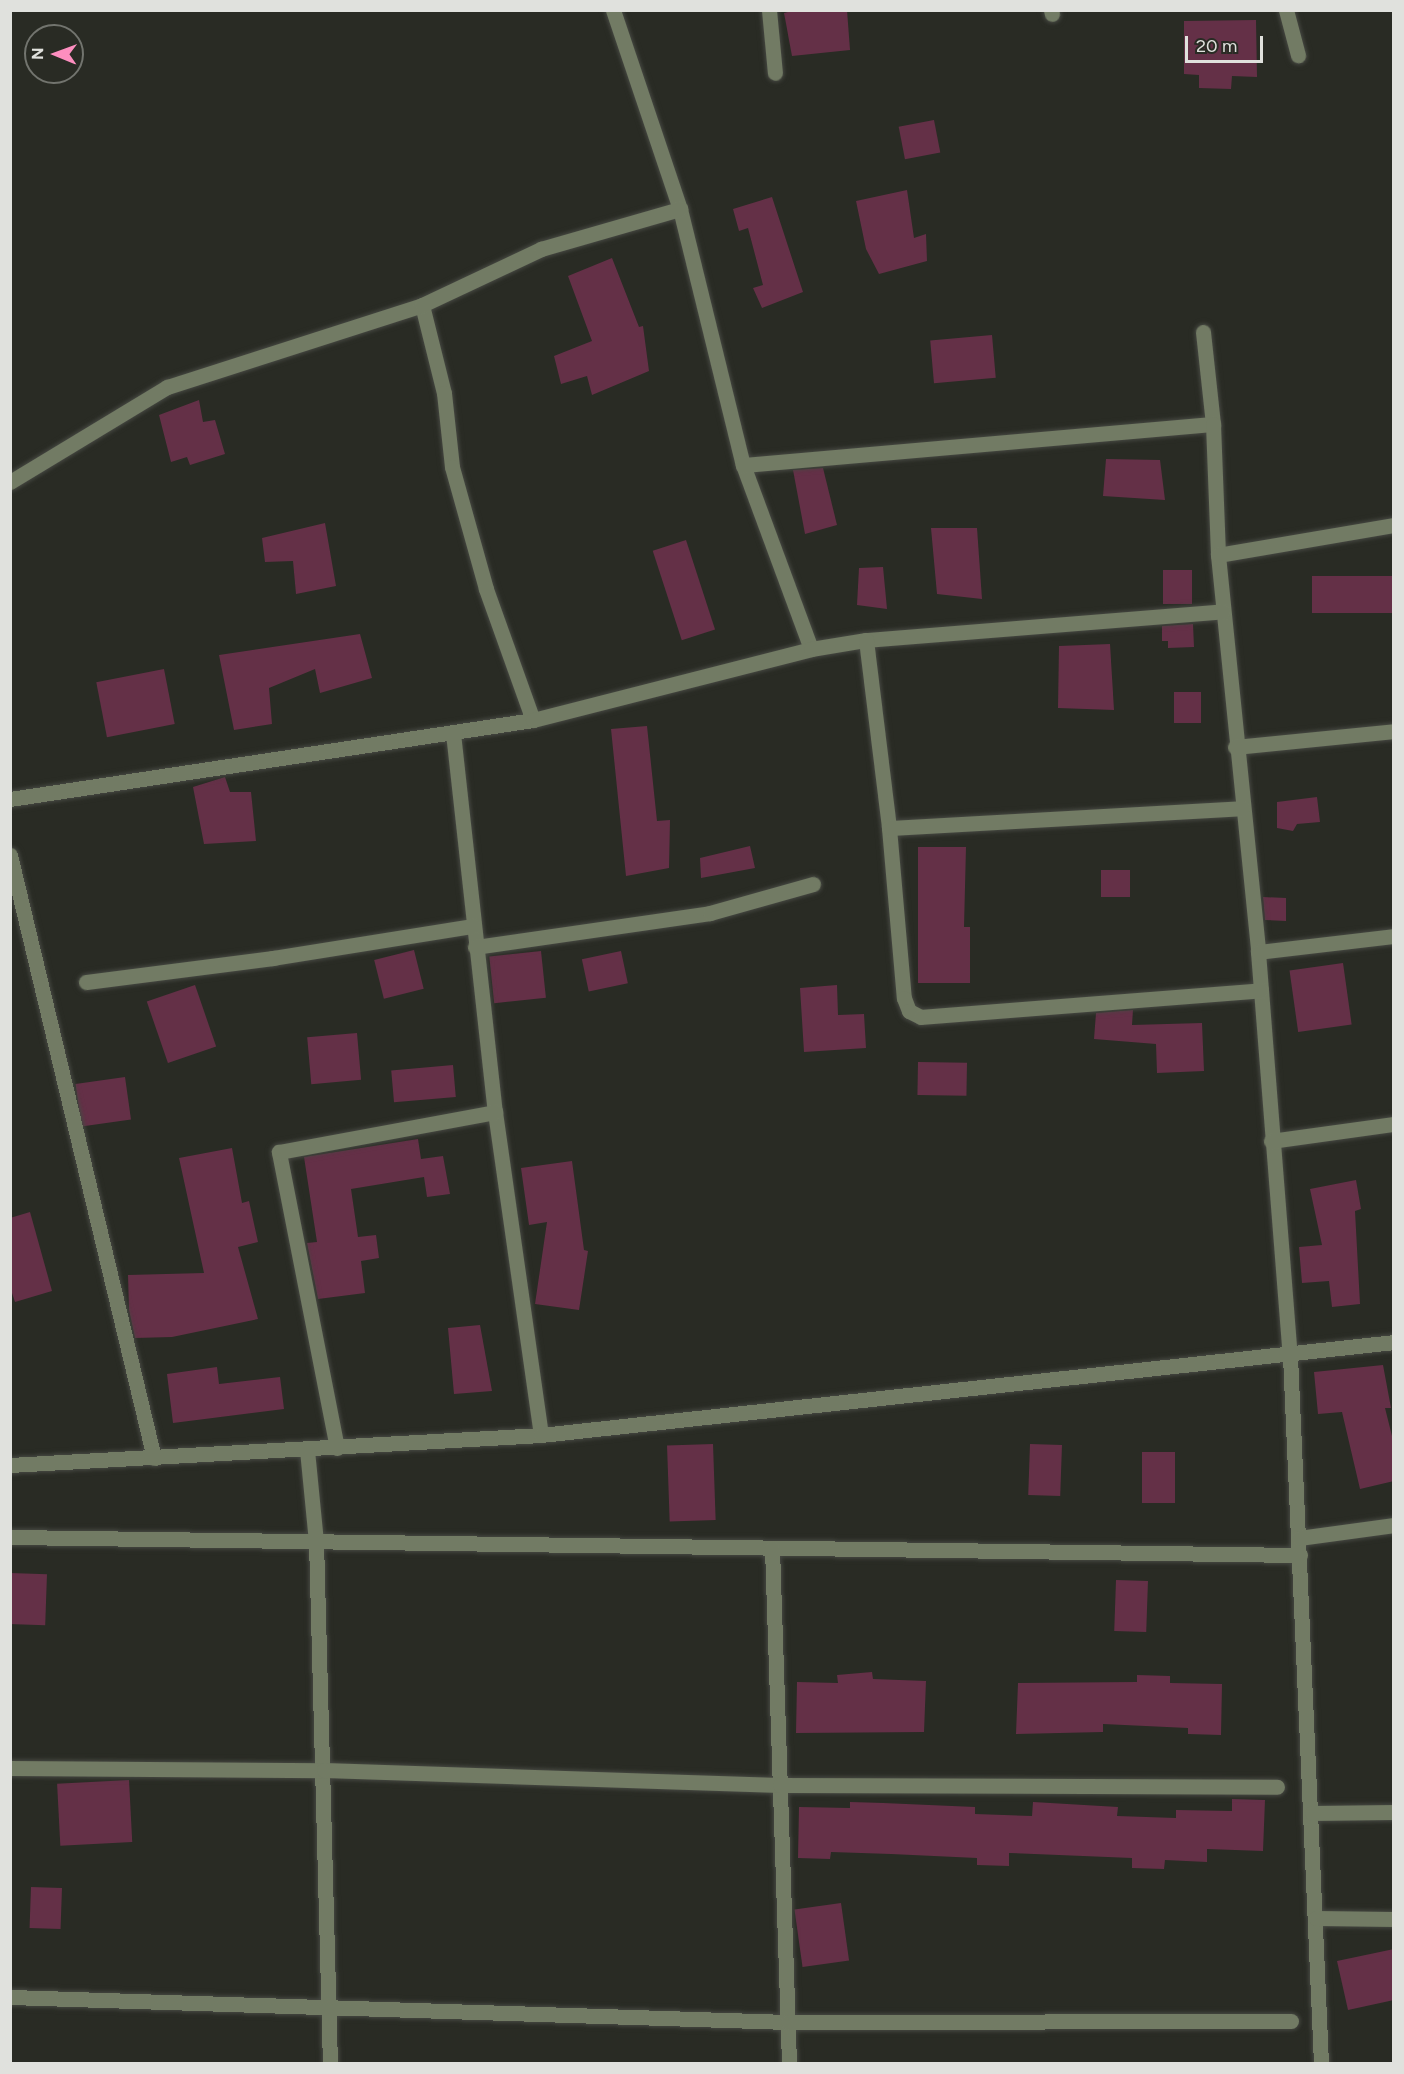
<!DOCTYPE html>
<html>
<head>
<meta charset="utf-8">
<style>
	body { margin:0 }
	#map { position:relative; width:1404px; height:2074px; overflow:hidden; background:#292b24; font-family:Figtree,sans-serif }
	div>[style] { position:absolute }
	.building>* { inset:0; background:#643047; transform-origin:0 0 }
	.roads { filter:drop-shadow(0 0 2px #464842) drop-shadow(0 0 2px #464842) }
	.minor>* { height:15px; margin:-7.5px; padding:0 7.5px; transform-origin:7.5px; border-radius:7.5px; background:#727b64 }
	span { translate:-50% -50%; white-space:nowrap; text-align:center; line-height:1.15; -webkit-text-stroke:5px #292b24; paint-order:stroke }
	.frame { position:absolute; inset:0; border:12px solid #e0e1dd; pointer-events:none }
	.north { position:absolute; left:24px; top:24px; width:60px; height:60px; box-sizing:border-box; background:#292b24; border:2px solid #72746e; border-radius:50%; rotate:271deg; font-size:16px; font-weight:700; line-height:24px; text-align:center; color:#e0e1dd }
	.north::after { content:''; display:block; margin:auto; width:21px; height:27px; background:#fd8ebf; clip-path:polygon(50% 0,100% 100%,50% 72%,0 100%) }
	.scale { position:absolute; left:1185px; top:36px; width:78px; height:27px; box-sizing:border-box; border:3px solid #e0e1dd; border-top:0; padding-left:8px; font-size:18px; line-height:21px; white-space:nowrap; color:#e0e1dd; -webkit-text-stroke:4px #292b24; paint-order:stroke }
</style>
</head>
<body>
<div id="map">
	<div class="building">
		<i style="clip-path:polygon(796px 10px,847px 10px,850px 50px,792px 56px,784px 13px)"></i>
		<i style="clip-path:polygon(1256px 20px,1257px 77px,1232px 76px,1231px 89px,1199px 88px,1199px 75px,1184px 74px,1184px 21px)"></i>
		<i style="left:934px;top:120px;width:33px;height:36px;rotate:79deg"></i>
		<i style="clip-path:polygon(907px 190px,914px 238px,926px 234px,927px 261px,879px 274px,866px 249px,856px 201px)"></i>
		<i style="clip-path:polygon(772px 197px,803px 292px,762px 308px,753px 288px,763px 285px,748px 228px,739px 231px,733px 209px)"></i>
		<i style="clip-path:polygon(612px 258px,639px 327px,643px 326px,649px 371px,592px 395px,587px 376px,561px 384px,554px 356px,592px 341px,568px 276px)"></i>
		<i style="left:992px;top:335px;width:43px;height:62px;rotate:85deg"></i>
		<i style="clip-path:polygon(199px 400px,203px 422px,215px 420px,225px 454px,190px 465px,187px 457px,171px 462px,159px 415px)"></i>
		<i style="clip-path:polygon(1106px 459px,1160px 460px,1165px 500px,1103px 496px)"></i>
		<i style="clip-path:polygon(823px 468px,837px 525px,805px 534px,793px 470px)"></i>
		<i style="clip-path:polygon(325px 523px,336px 586px,296px 594px,293px 561px,265px 562px,262px 538px)"></i>
		<i style="clip-path:polygon(931px 528px,977px 528px,982px 599px,937px 594px)"></i>
		<i style="left:686px;top:540px;width:94px;height:35px;rotate:72deg"></i>
		<i style="clip-path:polygon(883px 567px,887px 609px,857px 605px,859px 568px)"></i>
		<i style="left:1192px;top:570px;width:34px;height:29px;rotate:90deg"></i>
		<i style="left:1394px;top:576px;width:37px;height:82px;rotate:90deg"></i>
		<i style="clip-path:polygon(1193px 624px,1194px 647px,1168px 648px,1168px 641px,1162px 641px,1162px 626px)"></i>
		<i style="clip-path:polygon(360px 634px,372px 678px,320px 693px,315px 669px,269px 688px,272px 724px,234px 730px,219px 655px)"></i>
		<i style="clip-path:polygon(1110px 644px,1114px 710px,1058px 708px,1059px 646px)"></i>
		<i style="left:164px;top:669px;width:56px;height:69px;rotate:79deg"></i>
		<i style="left:1174px;top:692px;width:27px;height:31px"></i>
		<i style="clip-path:polygon(647px 726px,657px 821px,670px 820px,669px 868px,626px 876px,611px 729px)"></i>
		<i style="clip-path:polygon(225px 777px,230px 792px,251px 792px,256px 841px,204px 844px,193px 787px)"></i>
		<i style="clip-path:polygon(1317px 797px,1320px 822px,1297px 824px,1293px 831px,1277px 828px,1277px 802px)"></i>
		<i style="clip-path:polygon(750px 846px,755px 868px,701px 878px,700px 858px)"></i>
		<i style="clip-path:polygon(918px 847px,966px 847px,964px 927px,970px 927px,970px 983px,918px 983px)"></i>
		<i style="left:1101px;top:870px;width:29px;height:27px"></i>
		<i style="clip-path:polygon(1263px 897px,1286px 898px,1286px 921px,1265px 920px)"></i>
		<i style="left:414px;top:950px;width:40px;height:41px;rotate:76deg"></i>
		<i style="left:541px;top:951px;width:47px;height:52px;rotate:84deg"></i>
		<i style="left:621px;top:951px;width:33px;height:40px;rotate:78deg"></i>
		<i style="left:1343px;top:963px;width:62px;height:54px;rotate:82deg"></i>
		<i style="left:195px;top:985px;width:65px;height:51px;rotate:71deg"></i>
		<i style="clip-path:polygon(837px 985px,838px 1015px,864px 1014px,866px 1048px,804px 1052px,800px 988px)"></i>
		<i style="clip-path:polygon(1133px 1010px,1132px 1025px,1202px 1023px,1204px 1071px,1157px 1073px,1156px 1044px,1094px 1039px,1096px 1013px)"></i>
		<i style="left:357px;top:1033px;width:47px;height:50px;rotate:85deg"></i>
		<i style="left:918px;top:1062px;width:49px;height:33px;rotate:1deg"></i>
		<i style="left:453px;top:1065px;width:32px;height:62px;rotate:85deg"></i>
		<i style="left:125px;top:1077px;width:43px;height:50px;rotate:82deg"></i>
		<i style="clip-path:polygon(418px 1139px,421px 1159px,443px 1156px,450px 1194px,427px 1197px,424px 1177px,351px 1189px,358px 1237px,376px 1235px,379px 1258px,361px 1261px,365px 1293px,318px 1299px,307px 1243px,317px 1242px,304px 1157px)"></i>
		<i style="clip-path:polygon(232px 1148px,242px 1203px,249px 1201px,258px 1242px,238px 1247px,258px 1319px,172px 1337px,135px 1338px,129px 1310px,128px 1275px,204px 1273px,179px 1158px)"></i>
		<i style="clip-path:polygon(572px 1161px,584px 1250px,588px 1251px,579px 1310px,535px 1304px,547px 1222px,529px 1225px,521px 1168px)"></i>
		<i style="clip-path:polygon(1356px 1180px,1361px 1209px,1355px 1211px,1360px 1304px,1332px 1307px,1329px 1281px,1302px 1283px,1299px 1247px,1322px 1245px,1310px 1189px)"></i>
		<i style="clip-path:polygon(30px 1212px,52px 1291px,15px 1302px,10px 1287px,10px 1218px)"></i>
		<i style="clip-path:polygon(480px 1325px,492px 1391px,454px 1394px,448px 1328px)"></i>
		<i style="clip-path:polygon(1383px 1365px,1391px 1408px,1385px 1408px,1394px 1444px,1394px 1481px,1360px 1489px,1342px 1412px,1318px 1414px,1314px 1372px)"></i>
		<i style="clip-path:polygon(217px 1367px,219px 1384px,280px 1377px,284px 1409px,173px 1423px,167px 1374px)"></i>
		<i style="left:713px;top:1444px;width:76px;height:46px;rotate:88deg"></i>
		<i style="left:1030px;top:1444px;width:32px;height:51px;rotate:2deg"></i>
		<i style="left:1142px;top:1452px;width:33px;height:51px"></i>
		<i style="left:10px;top:1573px;width:37px;height:51px;rotate:2deg"></i>
		<i style="left:1116px;top:1580px;width:32px;height:51px;rotate:2deg"></i>
		<i style="clip-path:polygon(872px 1672px,873px 1679px,926px 1681px,924px 1732px,796px 1733px,797px 1682px,838px 1683px,837px 1675px)"></i>
		<i style="clip-path:polygon(1137px 1675px,1170px 1676px,1170px 1683px,1222px 1684px,1221px 1735px,1188px 1734px,1188px 1728px,1103px 1724px,1103px 1732px,1016px 1734px,1018px 1683px,1137px 1682px)"></i>
		<i style="left:129px;top:1780px;width:62px;height:72px;rotate:87deg"></i>
		<i style="clip-path:polygon(1232px 1799px,1265px 1800px,1263px 1851px,1207px 1849px,1207px 1862px,1165px 1860px,1164px 1869px,1132px 1868px,1132px 1858px,1009px 1853px,1009px 1866px,977px 1865px,977px 1858px,891px 1854px,831px 1852px,830px 1859px,798px 1858px,799px 1807px,850px 1808px,850px 1802px,883px 1803px,975px 1807px,975px 1814px,1032px 1816px,1033px 1802px,1118px 1807px,1117px 1816px,1176px 1818px,1176px 1810px,1232px 1811px)"></i>
		<i style="left:31px;top:1887px;width:31px;height:41px;rotate:2deg"></i>
		<i style="left:841px;top:1903px;width:58px;height:47px;rotate:82deg"></i>
		<i style="clip-path:polygon(1394px 1949px,1394px 2000px,1348px 2010px,1337px 1961px)"></i>
	</div>
	<div class="roads">
		<div class="minor">
			<i style="left:613px;top:10px;width:210px;rotate:71.4deg"></i>
			<i style="left:680px;top:209px;width:264px;rotate:76.2deg"></i>
			<i style="left:743px;top:465px;width:196px;rotate:69.7deg"></i>
			<i style="left:769px;top:10px;width:63px;rotate:84.6deg"></i>
			<i style="left:1051px;top:10px;width:4px;rotate:76deg"></i>
			<i style="left:1286px;top:10px;width:47px;rotate:75.1deg"></i>
			<i style="left:422px;top:305px;width:91px;rotate:76deg"></i>
			<i style="left:444px;top:393px;width:74px;rotate:83.8deg"></i>
			<i style="left:452px;top:467px;width:127px;rotate:74.4deg"></i>
			<i style="left:486px;top:589px;width:139px;rotate:70.3deg"></i>
			<i style="left:1203px;top:332px;width:93px;rotate:83.8deg"></i>
			<i style="left:743px;top:465px;width:472px;rotate:-5deg"></i>
			<i style="left:1213px;top:424px;width:131px;rotate:87.8deg"></i>
			<i style="left:1218px;top:555px;width:399px;rotate:84.2deg"></i>
			<i style="left:1258px;top:952px;width:405px;rotate:85.5deg"></i>
			<i style="left:1290px;top:1356px;width:709px;rotate:87.49deg"></i>
			<i style="left:10px;top:482px;width:184px;rotate:-31.2deg"></i>
			<i style="left:167px;top:387px;width:268px;rotate:-17.8deg"></i>
			<i style="left:422px;top:305px;width:132px;rotate:-25.2deg"></i>
			<i style="left:541px;top:249px;width:145px;rotate:-16.1deg"></i>
			<i style="left:1218px;top:555px;width:179px;rotate:-9.7deg"></i>
			<i style="left:866px;top:640px;width:358px;rotate:-4.6deg"></i>
			<i style="left:453px;top:733px;width:381px;rotate:83.7deg"></i>
			<i style="left:495px;top:1112px;width:326px;rotate:81.9deg"></i>
			<i style="left:1235px;top:747px;width:160px;rotate:-5.7deg"></i>
			<i style="left:10px;top:799px;width:529px;rotate:-8.59deg"></i>
			<i style="left:533px;top:720px;width:287px;rotate:-14.3deg"></i>
			<i style="left:811px;top:649px;width:56px;rotate:-9.3deg"></i>
			<i style="left:866px;top:640px;width:189px;rotate:83deg"></i>
			<i style="left:889px;top:828px;width:171px;rotate:85deg"></i>
			<i style="left:904px;top:998px;width:14px;rotate:69deg"></i>
			<i style="left:909px;top:1011px;width:13px;rotate:27deg"></i>
			<i style="left:921px;top:1017px;width:341px;rotate:-4.5deg"></i>
			<i style="left:889px;top:828px;width:354px;rotate:-3.2deg"></i>
			<i style="left:10px;top:855px;width:620px;rotate:76.57deg"></i>
			<i style="left:475px;top:947px;width:237px;rotate:-8.2deg"></i>
			<i style="left:710px;top:913px;width:107px;rotate:-15.7deg"></i>
			<i style="left:1258px;top:952px;width:137px;rotate:-6.7deg"></i>
			<i style="left:86px;top:982px;width:189px;rotate:-7.3deg"></i>
			<i style="left:273px;top:958px;width:203px;rotate:-9.1deg"></i>
			<i style="left:1271px;top:1141px;width:124px;rotate:-7.9deg"></i>
			<i style="left:337px;top:1448px;width:302px;rotate:-101.1deg"></i>
			<i style="left:279px;top:1152px;width:220px;rotate:-10.5deg"></i>
			<i style="left:307px;top:1450px;width:91px;rotate:84.4deg"></i>
			<i style="left:316px;top:1541px;width:523px;rotate:88.47deg"></i>
			<i style="left:10px;top:1465px;width:532px;rotate:-3.23deg"></i>
			<i style="left:541px;top:1435px;width:858px;rotate:-6.22deg"></i>
			<i style="left:10px;top:1537px;width:1290px;rotate:0.8deg"></i>
			<i style="left:1299px;top:1538px;width:96px;rotate:-7.8deg"></i>
			<i style="left:772px;top:1548px;width:516px;rotate:88.11deg"></i>
			<i style="left:10px;top:1768px;width:314px;rotate:0.4deg"></i>
			<i style="left:324px;top:1770px;width:456px;rotate:1.9deg"></i>
			<i style="left:780px;top:1785px;width:497px;rotate:0.2deg"></i>
			<i style="left:1312px;top:1813px;width:82px;rotate:-0.7deg"></i>
			<i style="left:1316px;top:1918px;width:78px;rotate:0.7deg"></i>
			<i style="left:10px;top:1997px;width:778px;rotate:1.84deg"></i>
			<i style="left:788px;top:2022px;width:503px;rotate:-0.11deg"></i>
		</div>
	</div>
	<div class="frame"></div>
	<div class="north">N</div>
	<div class="scale">20 m</div>
</div>
</body>
</html>
